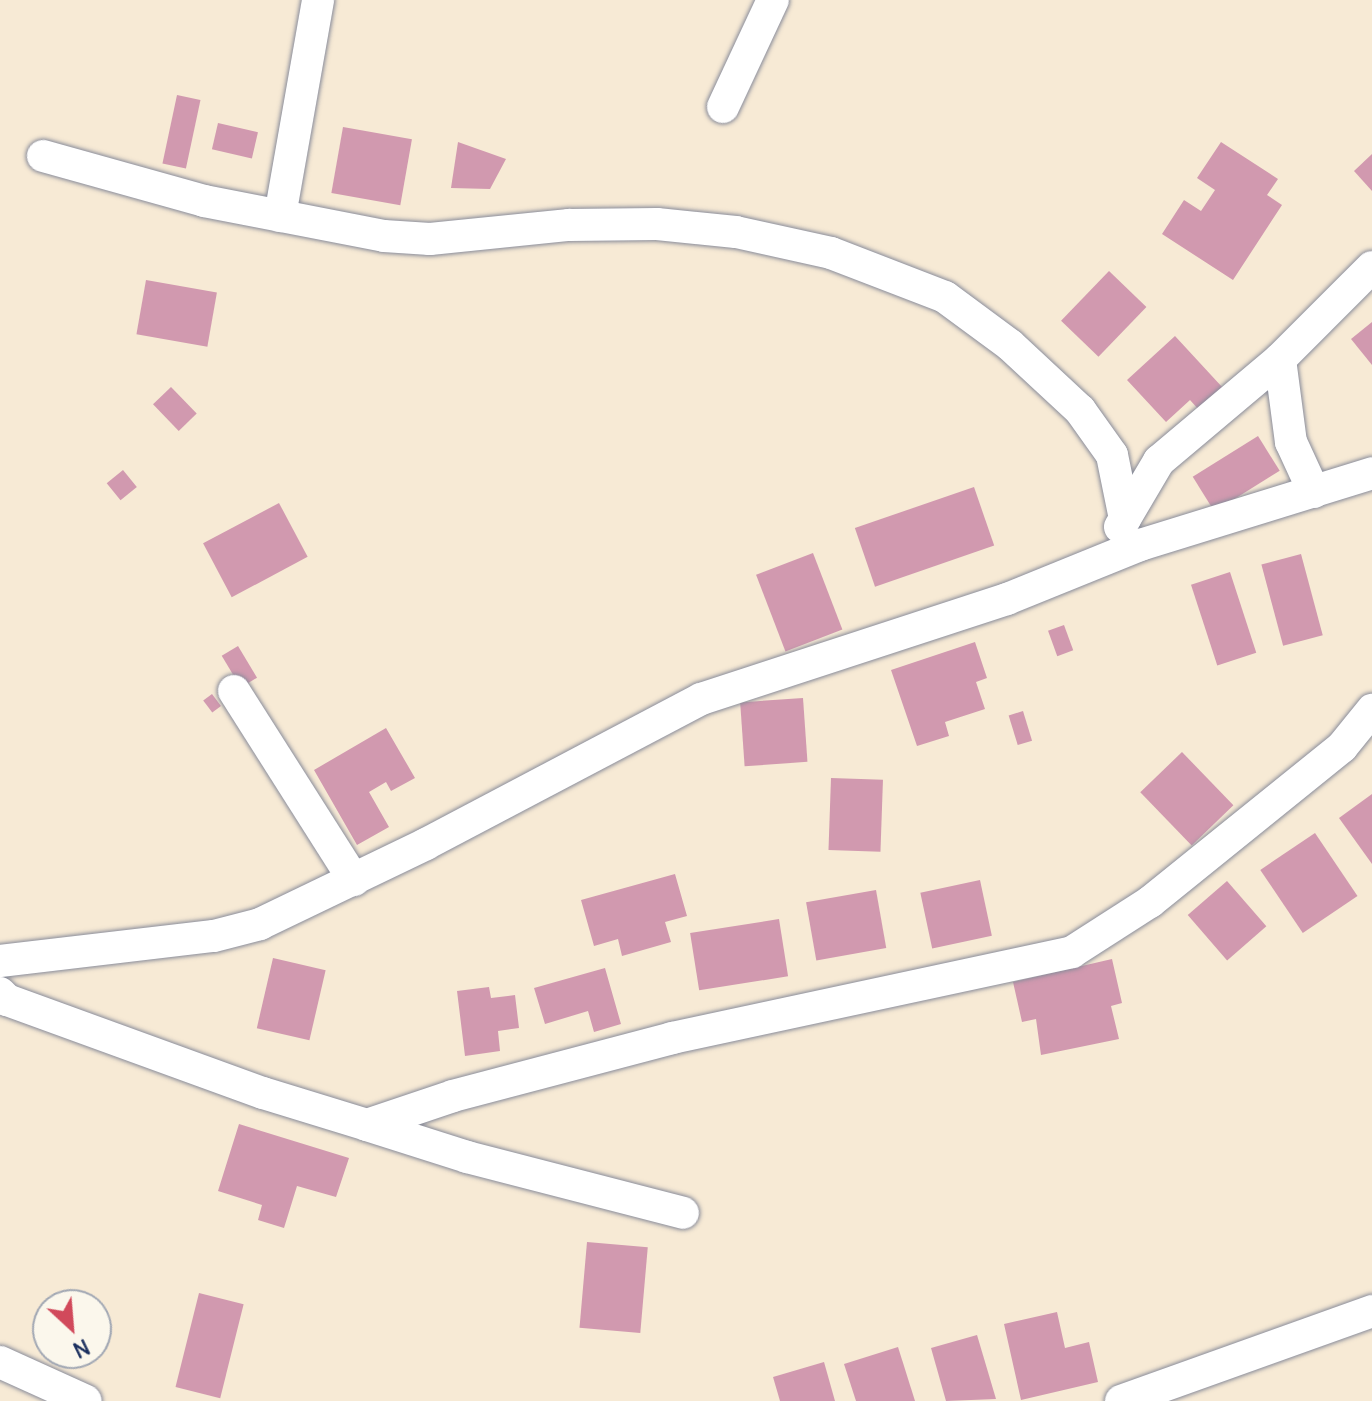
<!DOCTYPE html>
<html>
<head>
<meta charset="utf-8">
<style>
	body { margin:0 }
	#map { position:relative; width:1372px; height:1401px; overflow:hidden; background:#f7ead5; font-family:Delius,sans-serif }
	div>[style] { position:absolute }
	.building>* { inset:0; background:#d199af; transform-origin:0 0 }
	.roads { filter:drop-shadow(0 0 2px #898c9a) drop-shadow(0 0 2px #898c9a) }
	.street>* { height:32px; margin:-16px; padding:0 16px; transform-origin:16px; border-radius:16px; background:#fff }
	span { translate:-50% -50%; white-space:nowrap; text-align:center; line-height:1.15; -webkit-text-stroke:6px #fbf7ec; paint-order:stroke }
	.north { position:absolute; left:32px; top:1289px; width:80px; height:80px; box-sizing:border-box; background:#fbf7ec; border:2px solid #a1a7b3; border-radius:50%; rotate:154deg; font-size:22px; font-weight:700; line-height:32px; text-align:center; color:#1b2f5e }
	.north::after { content:''; display:block; margin:auto; width:28px; height:36px; background:#d1495b; clip-path:polygon(50% 0,100% 100%,50% 72%,0 100%) }
</style>
</head>
<body>
<div id="map">
	<div class="building">
		<i style="left:177px;top:95px;width:24px;height:70px;rotate:12deg"></i>
		<i style="left:218px;top:123px;width:41px;height:27px;rotate:13deg"></i>
		<i style="left:343px;top:127px;width:70px;height:67px;rotate:10deg"></i>
		<i style="clip-path:polygon(458px 142px,506px 159px,490px 189px,451px 188px)"></i>
		<i style="clip-path:polygon(1221px 142px,1278px 179px,1267px 195px,1282px 205px,1233px 280px,1162px 234px,1184px 200px,1201px 211px,1215px 190px,1197px 178px)"></i>
		<i style="clip-path:polygon(1372px 154px,1372px 191px,1354px 171px)"></i>
		<i style="left:1109px;top:271px;width:52px;height:69px;rotate:44deg"></i>
		<i style="left:146px;top:280px;width:72px;height:55px;rotate:10deg"></i>
		<i style="clip-path:polygon(1372px 322px,1372px 365px,1351px 339px)"></i>
		<i style="clip-path:polygon(1175px 336px,1223px 388px,1199px 410px,1190px 400px,1166px 422px,1127px 380px)"></i>
		<i style="left:171px;top:387px;width:37px;height:25px;rotate:46deg"></i>
		<i style="left:1258px;top:436px;width:41px;height:77px;rotate:58deg"></i>
		<i style="left:123px;top:470px;width:22px;height:21px;rotate:51deg"></i>
		<i style="left:974px;top:487px;width:62px;height:126px;rotate:71deg"></i>
		<i style="left:279px;top:503px;width:61px;height:86px;rotate:62deg"></i>
		<i style="left:813px;top:553px;width:82px;height:61px;rotate:69deg"></i>
		<i style="left:1301px;top:554px;width:84px;height:41px;rotate:75deg"></i>
		<i style="left:1230px;top:572px;width:85px;height:41px;rotate:72deg"></i>
		<i style="left:1064px;top:625px;width:27px;height:17px;rotate:70deg"></i>
		<i style="clip-path:polygon(975px 642px,987px 678px,976px 682px,985px 709px,945px 722px,949px 736px,917px 746px,891px 670px)"></i>
		<i style="left:238px;top:646px;width:37px;height:19px;rotate:59deg"></i>
		<i style="left:212px;top:694px;width:15px;height:11px;rotate:53deg"></i>
		<i style="left:803px;top:698px;width:64px;height:63px;rotate:86deg"></i>
		<i style="left:1023px;top:711px;width:31px;height:15px;rotate:73deg"></i>
		<i style="clip-path:polygon(386px 728px,415px 778px,391px 791px,386px 782px,369px 792px,389px 827px,357px 845px,314px 770px)"></i>
		<i style="left:1182px;top:752px;width:74px;height:58px;rotate:46deg"></i>
		<i style="left:831px;top:778px;width:52px;height:72px;rotate:2deg"></i>
		<i style="clip-path:polygon(1372px 794px,1372px 864px,1339px 818px)"></i>
		<i style="left:1315px;top:833px;width:76px;height:66px;rotate:56deg"></i>
		<i style="clip-path:polygon(675px 874px,687px 916px,665px 922px,671px 942px,622px 956px,618px 939px,594px 946px,581px 900px)"></i>
		<i style="left:980px;top:880px;width:57px;height:61px;rotate:78deg"></i>
		<i style="left:1227px;top:881px;width:60px;height:52px;rotate:49deg"></i>
		<i style="left:876px;top:890px;width:59px;height:71px;rotate:80deg"></i>
		<i style="left:779px;top:919px;width:58px;height:90px;rotate:81deg"></i>
		<i style="left:273px;top:958px;width:54px;height:72px;rotate:13deg"></i>
		<i style="clip-path:polygon(1112px 959px,1122px 1003px,1111px 1006px,1119px 1039px,1041px 1055px,1036px 1019px,1022px 1022px,1013px 982px)"></i>
		<i style="clip-path:polygon(605px 968px,621px 1024px,594px 1032px,588px 1011px,545px 1024px,534px 988px)"></i>
		<i style="clip-path:polygon(489px 987px,491px 998px,515px 995px,519px 1028px,498px 1031px,500px 1051px,465px 1056px,457px 991px)"></i>
		<i style="clip-path:polygon(239px 1124px,349px 1158px,336px 1197px,297px 1186px,284px 1228px,258px 1220px,262px 1205px,218px 1191px)"></i>
		<i style="left:587px;top:1242px;width:61px;height:86px;rotate:5deg"></i>
		<i style="left:199px;top:1293px;width:46px;height:97px;rotate:14deg"></i>
		<i style="clip-path:polygon(1057px 1312px,1065px 1348px,1089px 1342px,1098px 1382px,1021px 1400px,1004px 1324px)"></i>
		<i style="clip-path:polygon(977px 1335px,996px 1399px,946px 1401px,931px 1348px)"></i>
		<i style="clip-path:polygon(898px 1347px,915px 1401px,856px 1401px,844px 1364px)"></i>
		<i style="clip-path:polygon(824px 1362px,835px 1401px,780px 1401px,773px 1377px)"></i>
	</div>
	<div class="roads">
		<div class="street">
			<i style="left:723px;top:107px;width:118px;rotate:-65deg"></i>
			<i style="left:43px;top:156px;width:167px;rotate:15.6deg"></i>
			<i style="left:204px;top:201px;width:183px;rotate:11deg"></i>
			<i style="left:384px;top:236px;width:46px;rotate:3.7deg"></i>
			<i style="left:430px;top:239px;width:140px;rotate:-5.8deg"></i>
			<i style="left:569px;top:225px;width:88px;rotate:-0.7deg"></i>
			<i style="left:657px;top:224px;width:79px;rotate:5.8deg"></i>
			<i style="left:736px;top:232px;width:97px;rotate:12.5deg"></i>
			<i style="left:831px;top:253px;width:122px;rotate:21.1deg"></i>
			<i style="left:945px;top:297px;width:81px;rotate:36.4deg"></i>
			<i style="left:1010px;top:345px;width:96px;rotate:42.9deg"></i>
			<i style="left:1080px;top:410px;width:55px;rotate:54.6deg"></i>
			<i style="left:1112px;top:455px;width:65px;rotate:78.5deg"></i>
			<i style="left:280px;top:216px;width:219px;rotate:-80deg"></i>
			<i style="left:1280px;top:359px;width:84px;rotate:82.5deg"></i>
			<i style="left:1291px;top:442px;width:55px;rotate:65.3deg"></i>
			<i style="left:1120px;top:527px;width:77px;rotate:-59.4deg"></i>
			<i style="left:1159px;top:461px;width:158px;rotate:-40.1deg"></i>
			<i style="left:1280px;top:359px;width:130px;rotate:-45deg"></i>
			<i style="left:234px;top:691px;width:224px;rotate:57.6deg"></i>
			<i style="left:0;top:961px;width:215px;rotate:-6.7deg"></i>
			<i style="left:214px;top:936px;width:48px;rotate:-14.6deg"></i>
			<i style="left:260px;top:924px;width:184px;rotate:-25.7deg"></i>
			<i style="left:426px;top:844px;width:311px;rotate:-27.8deg"></i>
			<i style="left:701px;top:699px;width:322px;rotate:-18.1deg"></i>
			<i style="left:1007px;top:599px;width:144px;rotate:-22.1deg"></i>
			<i style="left:1140px;top:545px;width:243px;rotate:-17.2deg"></i>
			<i style="left:0;top:993px;width:10px;rotate:45deg"></i>
			<i style="left:7px;top:1000px;width:272px;rotate:20deg"></i>
			<i style="left:263px;top:1093px;width:109px;rotate:17.1deg"></i>
			<i style="left:367px;top:1125px;width:91px;rotate:-18.6deg"></i>
			<i style="left:453px;top:1096px;width:227px;rotate:-14.8deg"></i>
			<i style="left:672px;top:1038px;width:409px;rotate:-12.1deg"></i>
			<i style="left:1072px;top:952px;width:93px;rotate:-32.7deg"></i>
			<i style="left:1150px;top:902px;width:247px;rotate:-38.9deg"></i>
			<i style="left:1342px;top:747px;width:48px;rotate:-51deg"></i>
			<i style="left:367px;top:1125px;width:105px;rotate:17.7deg"></i>
			<i style="left:467px;top:1157px;width:223px;rotate:14.5deg"></i>
			<i style="left:0;top:1362px;width:94px;rotate:24.4deg"></i>
			<i style="left:1121px;top:1401px;width:267px;rotate:-19.7deg"></i>
		</div>
	</div>
	<div class="north">N</div>
</div>
</body>
</html>
